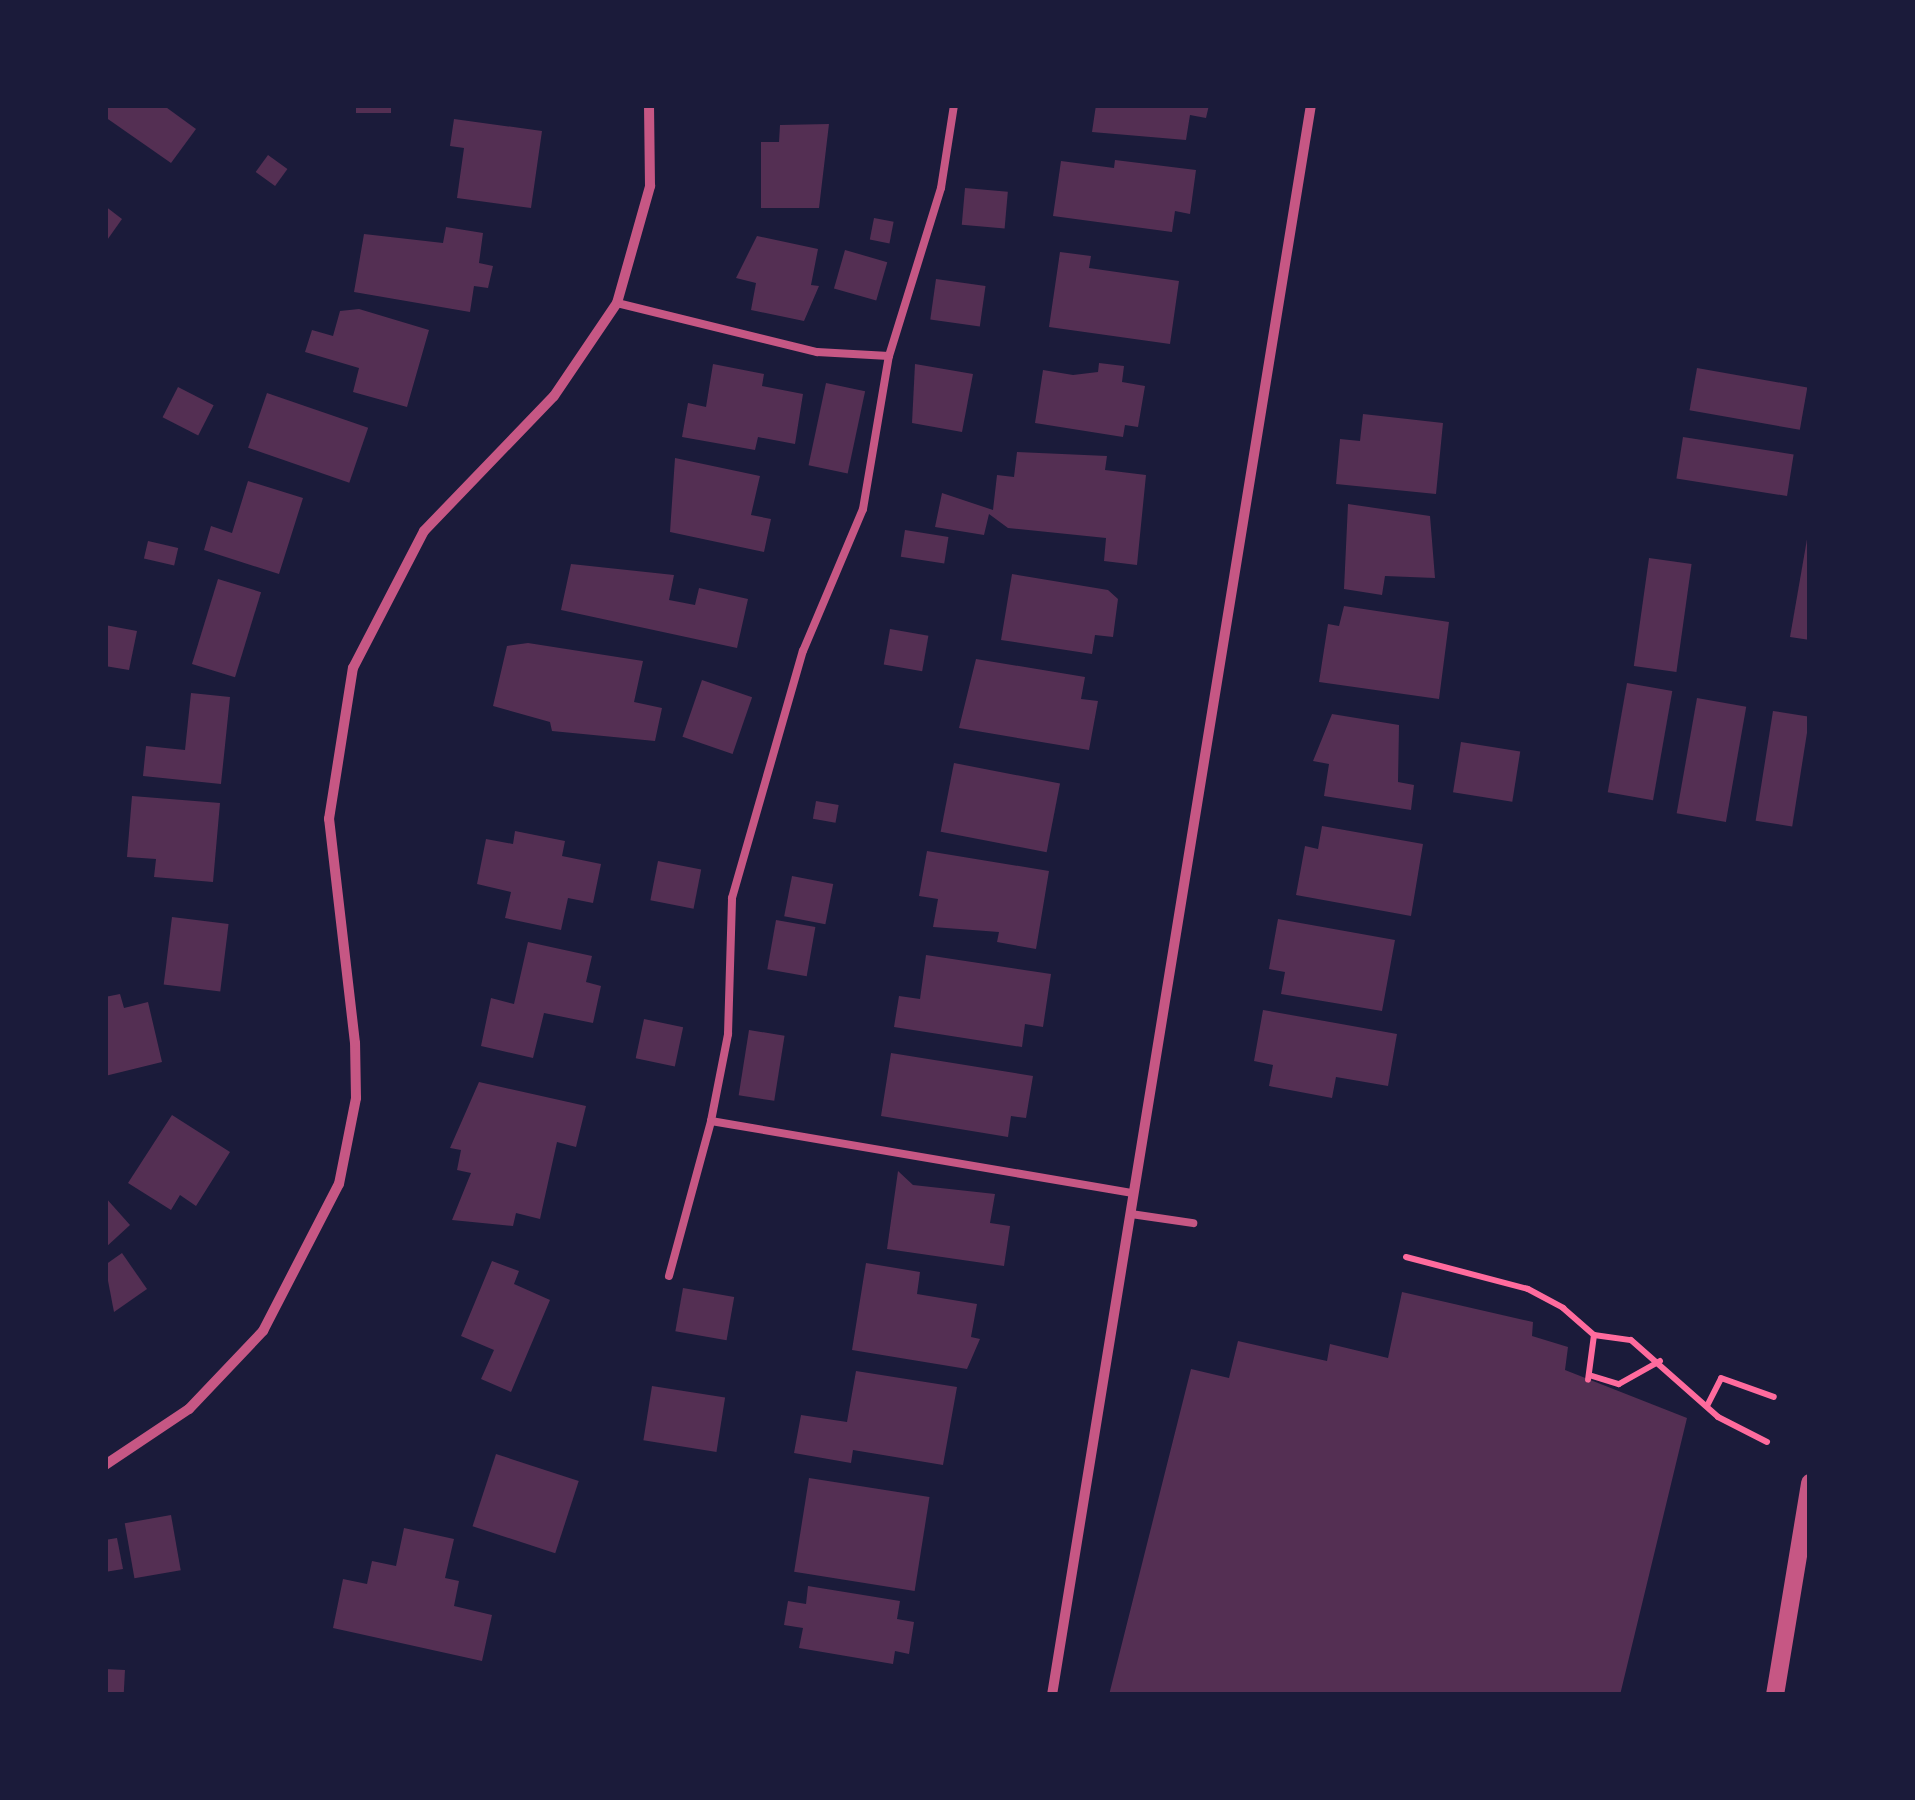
<!DOCTYPE html>
<html>
<head>
<meta charset="utf-8">
<style>
	body { margin:0 }
	#map { position:relative; width:1915px; height:1800px; overflow:hidden; background:#1b1b3a; font-family:"Roboto Condensed",sans-serif }
	div>[style] { position:absolute }
	.building>* { inset:0; background:#542f53; transform-origin:0 0 }
	.path>* { height:6px; margin:-3px; padding:0 3px; transform-origin:3px; border-radius:3px; background:#ff6b9d }
	.service>* { height:8px; margin:-4px; padding:0 4px; transform-origin:4px; border-radius:4px; background:#c65784 }
	.minor>* { height:10px; margin:-5px; padding:0 5px; transform-origin:5px; border-radius:5px; background:#c65784 }
	.tertiary>* { height:18px; margin:-9px; padding:0 9px; transform-origin:9px; border-radius:9px; background:#c65784 }
	span { translate:-50% -50%; white-space:nowrap; text-align:center; line-height:1.15; -webkit-text-stroke:9px #1b1b3a; paint-order:stroke }
	.frame { position:absolute; inset:0; border:108px solid #1b1b3a; pointer-events:none }
</style>
</head>
<body>
<div id="map">
	<div class="building">
		<i style="clip-path:polygon(105px 105px,163px 105px,196px 129px,171px 163px,105px 117px)"></i>
		<i style="left:356px;top:105px;width:35px;height:8px"></i>
		<i style="clip-path:polygon(1096px 105px,1209px 105px,1206px 118px,1190px 115px,1186px 140px,1092px 132px)"></i>
		<i style="clip-path:polygon(454px 119px,542px 131px,531px 208px,457px 198px,464px 148px,450px 146px)"></i>
		<i style="clip-path:polygon(829px 124px,819px 208px,761px 208px,761px 142px,779px 142px,780px 125px)"></i>
		<i style="left:268px;top:155px;width:24px;height:21px;rotate:36deg"></i>
		<i style="clip-path:polygon(1115px 160px,1196px 170px,1190px 214px,1175px 211px,1172px 232px,1053px 216px,1061px 161px,1114px 168px)"></i>
		<i style="left:965px;top:188px;width:43px;height:37px;rotate:5deg"></i>
		<i style="clip-path:polygon(105px 206px,122px 219px,105px 243px)"></i>
		<i style="left:874px;top:218px;width:20px;height:22px;rotate:11deg"></i>
		<i style="clip-path:polygon(446px 227px,483px 233px,479px 263px,493px 266px,488px 288px,474px 286px,470px 312px,354px 292px,364px 234px,443px 243px)"></i>
		<i style="clip-path:polygon(757px 236px,818px 249px,811px 285px,819px 286px,804px 321px,751px 310px,756px 283px,736px 278px)"></i>
		<i style="left:845px;top:250px;width:44px;height:40px;rotate:16deg"></i>
		<i style="clip-path:polygon(1060px 252px,1091px 256px,1089px 268px,1179px 281px,1170px 344px,1049px 327px)"></i>
		<i style="left:936px;top:279px;width:50px;height:41px;rotate:8deg"></i>
		<i style="clip-path:polygon(359px 309px,429px 330px,407px 407px,353px 392px,359px 368px,305px 352px,312px 330px,333px 336px,340px 311px)"></i>
		<i style="clip-path:polygon(1099px 363px,1124px 366px,1122px 382px,1145px 386px,1138px 427px,1125px 425px,1123px 437px,1035px 423px,1043px 370px,1073px 375px,1098px 372px)"></i>
		<i style="clip-path:polygon(713px 364px,764px 374px,762px 386px,803px 394px,795px 444px,758px 437px,755px 450px,682px 437px,688px 403px,706px 407px)"></i>
		<i style="clip-path:polygon(915px 364px,973px 374px,962px 432px,912px 423px)"></i>
		<i style="left:1697px;top:368px;width:112px;height:43px;rotate:10deg"></i>
		<i style="left:826px;top:383px;width:40px;height:84px;rotate:12deg"></i>
		<i style="left:178px;top:387px;width:40px;height:34px;rotate:27deg"></i>
		<i style="left:267px;top:393px;width:107px;height:58px;rotate:19deg"></i>
		<i style="clip-path:polygon(1363px 414px,1443px 423px,1436px 494px,1336px 484px,1340px 439px,1360px 441px)"></i>
		<i style="left:1683px;top:437px;width:112px;height:42px;rotate:9deg"></i>
		<i style="clip-path:polygon(1017px 452px,1107px 456px,1105px 470px,1146px 475px,1137px 565px,1104px 561px,1106px 538px,1008px 528px,989px 514px,984px 535px,935px 527px,942px 493px,993px 510px,997px 475px,1014px 477px)"></i>
		<i style="clip-path:polygon(675px 458px,760px 476px,751px 515px,771px 519px,764px 552px,670px 532px)"></i>
		<i style="clip-path:polygon(248px 481px,303px 498px,279px 574px,204px 550px,211px 526px,232px 533px)"></i>
		<i style="clip-path:polygon(1348px 504px,1430px 516px,1435px 578px,1385px 576px,1382px 595px,1344px 589px)"></i>
		<i style="clip-path:polygon(1810px 522px,1810px 640px,1790px 637px)"></i>
		<i style="left:905px;top:530px;width:44px;height:27px;rotate:9deg"></i>
		<i style="left:148px;top:541px;width:31px;height:18px;rotate:13deg"></i>
		<i style="left:1649px;top:558px;width:43px;height:109px;rotate:8deg"></i>
		<i style="clip-path:polygon(571px 564px,674px 575px,669px 600px,695px 605px,699px 588px,748px 599px,737px 648px,561px 610px)"></i>
		<i style="clip-path:polygon(1012px 574px,1108px 590px,1118px 599px,1113px 637px,1095px 635px,1092px 654px,1001px 640px)"></i>
		<i style="left:218px;top:579px;width:45px;height:89px;rotate:17deg"></i>
		<i style="clip-path:polygon(1344px 606px,1449px 622px,1439px 699px,1319px 682px,1328px 624px,1339px 626px)"></i>
		<i style="clip-path:polygon(105px 625px,137px 631px,129px 670px,105px 666px)"></i>
		<i style="left:890px;top:629px;width:39px;height:36px;rotate:10deg"></i>
		<i style="clip-path:polygon(528px 643px,643px 661px,634px 702px,662px 708px,655px 741px,552px 731px,550px 722px,493px 706px,507px 646px)"></i>
		<i style="clip-path:polygon(976px 659px,1085px 677px,1081px 699px,1098px 701px,1089px 750px,959px 728px)"></i>
		<i style="left:702px;top:680px;width:53px;height:60px;rotate:19deg"></i>
		<i style="left:1627px;top:683px;width:46px;height:111px;rotate:10deg"></i>
		<i style="clip-path:polygon(191px 693px,230px 697px,221px 784px,143px 776px,146px 746px,185px 750px)"></i>
		<i style="left:1697px;top:698px;width:50px;height:117px;rotate:10deg"></i>
		<i style="left:1773px;top:711px;width:37px;height:111px;rotate:9deg"></i>
		<i style="clip-path:polygon(1332px 714px,1399px 725px,1398px 782px,1414px 785px,1411px 810px,1324px 796px,1329px 764px,1313px 761px)"></i>
		<i style="left:1461px;top:742px;width:60px;height:51px;rotate:9deg"></i>
		<i style="left:954px;top:763px;width:108px;height:70px;rotate:11deg"></i>
		<i style="clip-path:polygon(132px 796px,220px 803px,213px 882px,154px 877px,156px 859px,127px 857px)"></i>
		<i style="left:816px;top:801px;width:23px;height:18px;rotate:10deg"></i>
		<i style="clip-path:polygon(1322px 826px,1423px 844px,1411px 916px,1296px 895px,1305px 846px,1318px 849px)"></i>
		<i style="clip-path:polygon(515px 831px,565px 841px,562px 856px,601px 864px,593px 903px,568px 898px,561px 930px,505px 918px,511px 892px,477px 884px,486px 839px,513px 844px)"></i>
		<i style="clip-path:polygon(927px 851px,1049px 871px,1036px 949px,997px 942px,999px 932px,933px 927px,938px 899px,919px 896px)"></i>
		<i style="left:658px;top:861px;width:44px;height:40px;rotate:11deg"></i>
		<i style="left:792px;top:876px;width:42px;height:41px;rotate:11deg"></i>
		<i style="left:172px;top:917px;width:57px;height:68px;rotate:7deg"></i>
		<i style="clip-path:polygon(1278px 919px,1395px 940px,1382px 1011px,1281px 994px,1285px 972px,1269px 969px)"></i>
		<i style="left:776px;top:920px;width:40px;height:50px;rotate:10deg"></i>
		<i style="clip-path:polygon(528px 942px,592px 956px,586px 982px,601px 986px,593px 1023px,544px 1013px,533px 1058px,481px 1046px,491px 998px,514px 1004px)"></i>
		<i style="clip-path:polygon(926px 955px,1051px 974px,1043px 1027px,1025px 1024px,1022px 1047px,894px 1027px,899px 996px,920px 999px)"></i>
		<i style="clip-path:polygon(120px 994px,124px 1008px,148px 1002px,162px 1062px,105px 1076px,105px 997px)"></i>
		<i style="clip-path:polygon(1263px 1010px,1397px 1034px,1388px 1086px,1336px 1077px,1332px 1098px,1269px 1086px,1273px 1065px,1254px 1061px)"></i>
		<i style="left:644px;top:1019px;width:40px;height:40px;rotate:12deg"></i>
		<i style="left:749px;top:1030px;width:36px;height:66px;rotate:9deg"></i>
		<i style="clip-path:polygon(891px 1053px,1033px 1076px,1026px 1118px,1011px 1116px,1008px 1137px,881px 1116px)"></i>
		<i style="clip-path:polygon(479px 1082px,586px 1106px,576px 1147px,557px 1142px,540px 1219px,516px 1213px,513px 1226px,452px 1220px,471px 1173px,457px 1170px,461px 1150px,450px 1148px)"></i>
		<i style="clip-path:polygon(172px 1115px,230px 1152px,196px 1206px,180px 1195px,171px 1210px,128px 1183px)"></i>
		<i style="clip-path:polygon(898px 1171px,913px 1185px,995px 1194px,990px 1223px,1010px 1226px,1004px 1266px,887px 1249px)"></i>
		<i style="clip-path:polygon(105px 1197px,130px 1225px,105px 1248px)"></i>
		<i style="clip-path:polygon(122px 1253px,147px 1289px,114px 1312px,105px 1265px)"></i>
		<i style="clip-path:polygon(492px 1261px,519px 1271px,514px 1284px,550px 1300px,511px 1392px,481px 1379px,494px 1350px,461px 1336px)"></i>
		<i style="clip-path:polygon(866px 1263px,920px 1272px,917px 1294px,977px 1304px,971px 1337px,980px 1339px,967px 1369px,852px 1350px)"></i>
		<i style="left:683px;top:1288px;width:52px;height:44px;rotate:10deg"></i>
		<i style="clip-path:polygon(1402px 1292px,1533px 1322px,1532px 1336px,1568px 1347px,1565px 1370px,1687px 1418px,1620px 1695px,1109px 1695px,1191px 1369px,1229px 1378px,1238px 1341px,1327px 1361px,1330px 1344px,1388px 1358px)"></i>
		<i style="clip-path:polygon(856px 1371px,957px 1387px,943px 1465px,853px 1450px,851px 1463px,794px 1453px,801px 1415px,847px 1422px)"></i>
		<i style="left:652px;top:1386px;width:74px;height:55px;rotate:9deg"></i>
		<i style="left:496px;top:1454px;width:87px;height:76px;rotate:18deg"></i>
		<i style="left:809px;top:1478px;width:122px;height:95px;rotate:9deg"></i>
		<i style="left:171px;top:1515px;width:56px;height:47px;rotate:80deg"></i>
		<i style="clip-path:polygon(404px 1528px,454px 1539px,445px 1578px,459px 1581px,454px 1606px,492px 1615px,482px 1661px,333px 1628px,343px 1579px,367px 1584px,372px 1561px,396px 1566px)"></i>
		<i style="clip-path:polygon(117px 1538px,123px 1569px,105px 1572px,105px 1540px)"></i>
		<i style="clip-path:polygon(808px 1586px,900px 1601px,897px 1619px,914px 1622px,909px 1654px,895px 1651px,893px 1664px,799px 1648px,803px 1628px,784px 1625px,788px 1601px,806px 1604px)"></i>
		<i style="left:105px;top:1669px;width:20px;height:26px;rotate:3deg"></i>
	</div>
	<div class="path">
		<i style="left:1406px;top:1257px;width:126px;rotate:14.7deg"></i>
		<i style="left:1528px;top:1289px;width:40px;rotate:28deg"></i>
		<i style="left:1563px;top:1308px;width:41px;rotate:41.1deg"></i>
		<i style="left:1594px;top:1335px;width:45px;rotate:97.6deg"></i>
		<i style="left:1594px;top:1335px;width:37px;rotate:8deg"></i>
		<i style="left:1631px;top:1340px;width:116px;rotate:41.5deg"></i>
		<i style="left:1718px;top:1417px;width:55px;rotate:27deg"></i>
		<i style="left:1589px;top:1375px;width:31px;rotate:17deg"></i>
		<i style="left:1619px;top:1384px;width:47px;rotate:-29.3deg"></i>
		<i style="left:1707px;top:1406px;width:31px;rotate:-63deg"></i>
		<i style="left:1721px;top:1378px;width:56px;rotate:19.7deg"></i>
	</div>
	<div class="service">
		<i style="left:617px;top:303px;width:206px;rotate:13.8deg"></i>
		<i style="left:817px;top:352px;width:72px;rotate:3.2deg"></i>
		<i style="left:711px;top:1121px;width:89px;rotate:-78.9deg"></i>
		<i style="left:728px;top:1034px;width:136px;rotate:-88.3deg"></i>
		<i style="left:732px;top:898px;width:257px;rotate:-74deg"></i>
		<i style="left:803px;top:651px;width:154px;rotate:-67.1deg"></i>
		<i style="left:863px;top:509px;width:155px;rotate:-80.4deg"></i>
		<i style="left:889px;top:356px;width:176px;rotate:-72.8deg"></i>
		<i style="left:941px;top:188px;width:84px;rotate:-81.1deg"></i>
		<i style="left:1131px;top:1214px;width:63px;rotate:8.3deg"></i>
		<i style="left:669px;top:1276px;width:161px;rotate:-74.8deg"></i>
		<i style="left:711px;top:1121px;width:428px;rotate:9.7deg"></i>
	</div>
	<div class="minor">
		<i style="left:105px;top:1465px;width:101px;rotate:-33.7deg"></i>
		<i style="left:189px;top:1409px;width:108px;rotate:-46.5deg"></i>
		<i style="left:263px;top:1331px;width:165px;rotate:-62.7deg"></i>
		<i style="left:339px;top:1184px;width:88px;rotate:-78.8deg"></i>
		<i style="left:356px;top:1098px;width:55px;rotate:-91deg"></i>
		<i style="left:355px;top:1043px;width:226px;rotate:-96.6deg"></i>
		<i style="left:329px;top:819px;width:153px;rotate:-81deg"></i>
		<i style="left:353px;top:668px;width:154px;rotate:-62.6deg"></i>
		<i style="left:424px;top:531px;width:187px;rotate:-46.1deg"></i>
		<i style="left:554px;top:396px;width:112px;rotate:-55.9deg"></i>
		<i style="left:617px;top:303px;width:122px;rotate:-74.2deg"></i>
		<i style="left:650px;top:186px;width:81px;rotate:-90.7deg"></i>
		<i style="left:1052px;top:1695px;width:1611px;rotate:-80.75deg"></i>
	</div>
	<div class="tertiary">
		<i style="left:1775px;top:1695px;width:215px;rotate:-80.6deg"></i>
	</div>
	<div class="frame"></div>
</div>
</body>
</html>
